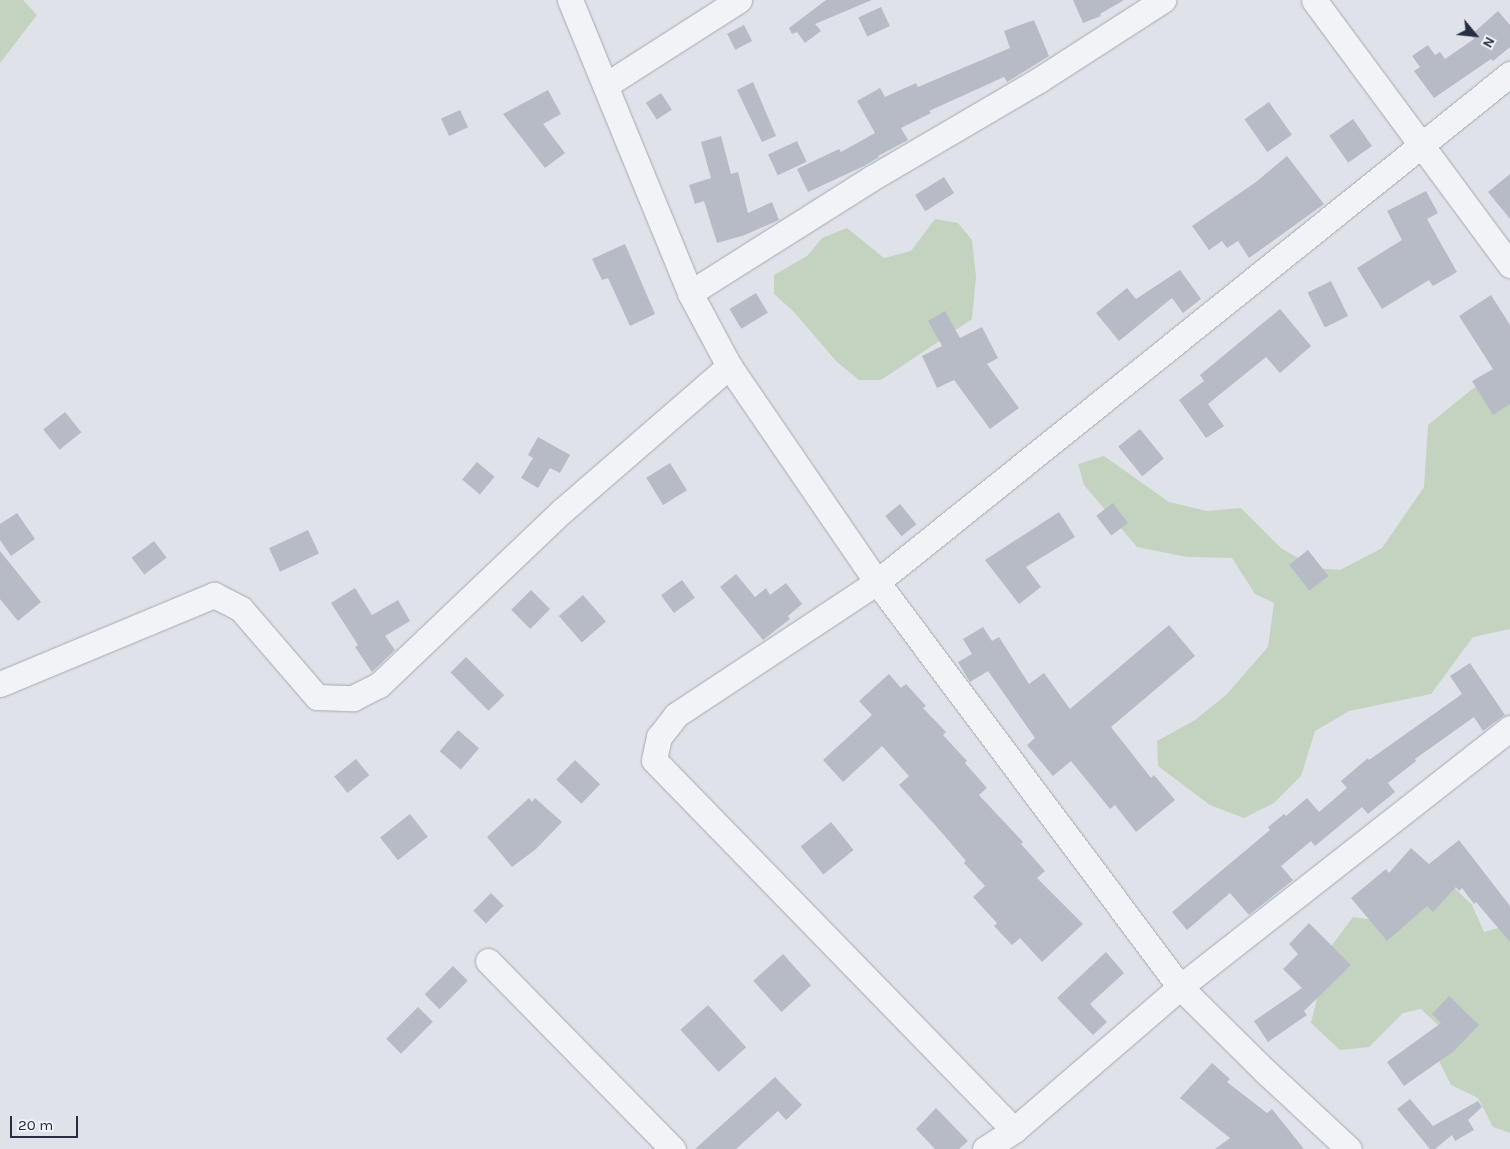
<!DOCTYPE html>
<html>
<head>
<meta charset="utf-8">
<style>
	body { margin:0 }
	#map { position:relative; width:1510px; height:1149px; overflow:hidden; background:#dfe2e9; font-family:Karla,sans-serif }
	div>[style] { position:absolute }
	.green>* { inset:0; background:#c4d3c0 }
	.building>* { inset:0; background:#b6bbc6; transform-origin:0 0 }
	.roads { filter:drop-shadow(0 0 1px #a4a9b3) drop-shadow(0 0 1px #a4a9b3) }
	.minor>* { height:25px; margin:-12.5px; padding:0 12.5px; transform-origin:12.5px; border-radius:12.5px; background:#f2f3f7 }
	span { translate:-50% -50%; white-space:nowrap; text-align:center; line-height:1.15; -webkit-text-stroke:5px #eff1f6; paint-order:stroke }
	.north { position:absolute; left:1450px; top:10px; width:50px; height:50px; -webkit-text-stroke:4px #eff1f6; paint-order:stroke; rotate:118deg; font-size:14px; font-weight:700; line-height:20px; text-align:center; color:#272f41 }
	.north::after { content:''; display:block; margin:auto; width:18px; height:22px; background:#272f41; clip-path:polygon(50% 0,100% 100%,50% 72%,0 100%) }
	.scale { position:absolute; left:10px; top:1116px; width:68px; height:22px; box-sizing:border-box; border:2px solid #272f41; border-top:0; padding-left:6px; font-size:15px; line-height:18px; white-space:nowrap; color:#272f41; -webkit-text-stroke:4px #eff1f6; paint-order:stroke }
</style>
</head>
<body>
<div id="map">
	<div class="green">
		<i style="clip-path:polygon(0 0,23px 0,37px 15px,0 63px)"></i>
		<i style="clip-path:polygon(935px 219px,958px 223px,972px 240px,976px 277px,972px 319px,881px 380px,859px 380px,837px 362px,793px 311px,774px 294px,774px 275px,807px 256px,822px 238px,847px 228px,884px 258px,911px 251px)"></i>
		<i style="clip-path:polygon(1481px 382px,1510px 393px,1510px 629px,1473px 637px,1431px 694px,1349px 711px,1315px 731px,1301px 776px,1274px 803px,1244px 818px,1210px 805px,1158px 766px,1157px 741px,1195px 720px,1226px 695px,1268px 647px,1274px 603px,1255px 594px,1232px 558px,1187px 557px,1137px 547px,1084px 485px,1078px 464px,1104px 456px,1169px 502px,1207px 511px,1241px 508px,1281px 548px,1315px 568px,1340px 570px,1382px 548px,1424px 487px,1428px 425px)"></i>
		<i style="clip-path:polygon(1437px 871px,1472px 905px,1484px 932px,1501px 927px,1510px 915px,1510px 1133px,1493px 1127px,1478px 1098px,1451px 1085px,1437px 1057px,1438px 1025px,1421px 1009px,1403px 1013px,1369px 1047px,1340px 1050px,1311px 1023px,1329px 949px,1353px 917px,1381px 921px)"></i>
	</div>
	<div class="building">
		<i style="clip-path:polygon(826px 0,872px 0,815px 24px,821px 31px,805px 43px,797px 32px,792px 34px,789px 28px)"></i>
		<i style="clip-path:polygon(1073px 0,1124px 0,1100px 14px,1101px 16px,1083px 23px)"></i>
		<i style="left:881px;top:7px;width:21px;height:25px;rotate:65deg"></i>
		<i style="clip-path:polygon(1498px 11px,1510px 25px,1510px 47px,1493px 61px,1491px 59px,1434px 98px,1414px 71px,1420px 67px,1412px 56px,1428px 45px,1435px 55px,1440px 52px,1445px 59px,1474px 39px,1471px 35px)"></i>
		<i style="clip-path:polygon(1034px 20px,1049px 56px,1007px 82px,1004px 77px,929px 111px,931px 113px,901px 128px,908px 140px,878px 156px,879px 157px,864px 166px,808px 192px,797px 169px,839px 149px,841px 152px,875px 133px,857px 101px,880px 88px,885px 97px,916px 83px,918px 87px,1010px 48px,1004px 31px)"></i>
		<i style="left:744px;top:25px;width:18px;height:19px;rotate:63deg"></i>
		<i style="clip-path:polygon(753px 82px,776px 136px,762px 142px,737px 90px)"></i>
		<i style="clip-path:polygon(548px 90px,561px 114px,543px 124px,565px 153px,545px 168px,503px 114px)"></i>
		<i style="left:661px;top:93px;width:20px;height:18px;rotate:57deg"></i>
		<i style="left:1269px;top:102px;width:40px;height:30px;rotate:55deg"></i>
		<i style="left:460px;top:110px;width:19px;height:21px;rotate:65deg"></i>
		<i style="left:1353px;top:119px;width:33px;height:29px;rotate:55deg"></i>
		<i style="clip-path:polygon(721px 136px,731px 174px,738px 172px,748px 213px,772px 202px,779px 220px,745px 235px,717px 243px,704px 201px,695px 204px,689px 185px,711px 178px,701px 142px)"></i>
		<i style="left:797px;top:141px;width:23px;height:32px;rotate:65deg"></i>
		<i style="clip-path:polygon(1287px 156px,1324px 204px,1249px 258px,1238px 241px,1227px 248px,1222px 241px,1209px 250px,1192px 226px,1256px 182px)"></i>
		<i style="clip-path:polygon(1510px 174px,1510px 219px,1488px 192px)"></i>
		<i style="left:944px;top:177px;width:19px;height:34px;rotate:58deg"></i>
		<i style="clip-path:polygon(1426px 191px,1438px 213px,1427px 219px,1457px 272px,1433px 286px,1429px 280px,1382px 309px,1357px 268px,1402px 240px,1387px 211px)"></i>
		<i style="clip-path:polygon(625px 244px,655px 314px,630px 326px,608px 278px,602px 280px,592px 259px)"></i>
		<i style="clip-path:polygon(1180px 270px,1201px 299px,1183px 313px,1172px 298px,1119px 341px,1096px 313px,1127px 288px,1136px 299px)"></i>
		<i style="left:1331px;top:281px;width:39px;height:26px;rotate:64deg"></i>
		<i style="left:756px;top:293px;width:23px;height:31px;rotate:59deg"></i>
		<i style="clip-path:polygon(1491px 295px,1510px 325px,1510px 404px,1493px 415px,1472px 381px,1493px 369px,1459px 316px)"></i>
		<i style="clip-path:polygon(1280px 309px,1311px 346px,1280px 373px,1266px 357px,1208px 404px,1224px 426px,1206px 438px,1179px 400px,1204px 381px,1200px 375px)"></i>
		<i style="clip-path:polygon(945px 311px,960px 338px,982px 327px,998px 358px,987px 364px,1019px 408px,990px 429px,954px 380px,937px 388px,922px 356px,942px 346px,928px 321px)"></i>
		<i style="left:65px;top:412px;width:26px;height:28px;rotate:51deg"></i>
		<i style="left:1140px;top:429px;width:38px;height:28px;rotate:51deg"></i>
		<i style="clip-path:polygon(538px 437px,570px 455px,560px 473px,550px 468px,538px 488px,521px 478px,533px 458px,528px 455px)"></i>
		<i style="left:477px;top:462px;width:23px;height:23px;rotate:40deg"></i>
		<i style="left:670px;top:463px;width:32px;height:28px;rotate:58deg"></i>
		<i style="left:1113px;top:503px;width:25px;height:21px;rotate:53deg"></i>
		<i style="left:900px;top:504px;width:26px;height:19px;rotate:51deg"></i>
		<i style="clip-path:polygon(1059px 512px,1075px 537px,1026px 567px,1041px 587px,1019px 604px,985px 560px)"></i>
		<i style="clip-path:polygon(17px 513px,35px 539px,11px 556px,0 540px,0 524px)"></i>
		<i style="left:308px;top:530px;width:26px;height:43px;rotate:65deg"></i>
		<i style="left:154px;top:541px;width:21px;height:28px;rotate:53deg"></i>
		<i style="left:1308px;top:550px;width:33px;height:24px;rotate:52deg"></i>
		<i style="clip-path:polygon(0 551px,41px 602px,18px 621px,0 599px)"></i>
		<i style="clip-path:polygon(736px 574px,755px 597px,766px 588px,770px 595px,786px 583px,802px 604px,788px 616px,790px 619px,763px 640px,720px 587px)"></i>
		<i style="left:682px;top:580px;width:22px;height:26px;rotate:54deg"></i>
		<i style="clip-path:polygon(355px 588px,372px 615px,398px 600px,410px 621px,385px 636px,395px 650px,372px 672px,355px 647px,358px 645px,331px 603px)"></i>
		<i style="left:531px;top:590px;width:27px;height:28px;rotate:45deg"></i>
		<i style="left:583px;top:595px;width:35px;height:32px;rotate:49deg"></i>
		<i style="clip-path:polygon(1169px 625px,1195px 656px,1111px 727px,1151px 778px,1154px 775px,1175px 800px,1136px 832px,1115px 805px,1110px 809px,1071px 761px,1053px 776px,1027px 745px,1035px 738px,988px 671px,970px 682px,958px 662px,972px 654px,963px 639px,983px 627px,992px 641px,999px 637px,1029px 684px,1044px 673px,1070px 709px)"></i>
		<i style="left:466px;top:657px;width:54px;height:22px;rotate:45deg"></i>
		<i style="clip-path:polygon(1470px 663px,1505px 715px,1483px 731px,1474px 717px,1415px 759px,1416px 761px,1388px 783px,1395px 792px,1368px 814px,1362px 807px,1315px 846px,1311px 841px,1281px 866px,1293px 880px,1249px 915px,1230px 893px,1187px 930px,1172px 912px,1270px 830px,1268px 827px,1284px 814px,1286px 816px,1307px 798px,1319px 812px,1347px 788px,1341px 781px,1368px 758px,1369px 760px,1462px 694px,1450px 676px)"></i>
		<i style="clip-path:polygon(889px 674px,901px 688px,906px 684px,926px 706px,923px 708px,946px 732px,943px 735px,967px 761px,965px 763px,987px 788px,979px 795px,1023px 842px,1021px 844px,1045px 871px,1037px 878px,1083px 924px,1042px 962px,1020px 938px,1012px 945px,994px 926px,997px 923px,973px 897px,985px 886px,964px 863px,966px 861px,943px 834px,899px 785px,909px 776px,882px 746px,843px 782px,823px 760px,872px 715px,859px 701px)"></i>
		<i style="left:458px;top:730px;width:28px;height:28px;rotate:41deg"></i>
		<i style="left:356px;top:759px;width:21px;height:28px;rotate:51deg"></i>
		<i style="left:575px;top:760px;width:35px;height:27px;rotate:44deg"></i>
		<i style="clip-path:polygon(529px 798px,532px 802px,535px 798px,562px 822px,536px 849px,512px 867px,487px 837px)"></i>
		<i style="left:410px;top:814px;width:29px;height:38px;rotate:52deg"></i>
		<i style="left:831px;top:822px;width:36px;height:39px;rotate:51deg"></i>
		<i style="clip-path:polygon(1459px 840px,1510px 906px,1510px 942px,1476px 902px,1474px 904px,1462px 888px,1459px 891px,1456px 887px,1433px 912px,1427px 906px,1387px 941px,1351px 898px,1386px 869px,1389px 873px,1411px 848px,1429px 864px)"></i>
		<i style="left:491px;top:893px;width:18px;height:25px;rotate:45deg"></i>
		<i style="clip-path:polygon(1309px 923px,1351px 965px,1304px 1011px,1307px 1015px,1268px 1042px,1254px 1021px,1302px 988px,1283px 969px,1298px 954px,1289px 944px)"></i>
		<i style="clip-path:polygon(1106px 952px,1124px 973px,1090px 1004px,1107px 1022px,1093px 1035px,1057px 998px)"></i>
		<i style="left:783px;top:954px;width:42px;height:40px;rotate:48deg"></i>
		<i style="left:453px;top:966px;width:21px;height:40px;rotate:45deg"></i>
		<i style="clip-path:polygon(1449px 996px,1479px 1025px,1454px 1051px,1404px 1086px,1387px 1062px,1441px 1023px,1432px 1014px)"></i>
		<i style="left:708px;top:1005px;width:57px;height:37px;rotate:48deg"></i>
		<i style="left:418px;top:1007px;width:21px;height:45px;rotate:45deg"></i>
		<i style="clip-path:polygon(1212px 1063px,1230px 1079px,1227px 1082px,1267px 1113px,1272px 1109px,1304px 1149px,1215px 1149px,1230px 1138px,1180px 1098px)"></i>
		<i style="clip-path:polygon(775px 1077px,802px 1105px,786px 1120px,778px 1111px,736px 1149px,695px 1149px)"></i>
		<i style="clip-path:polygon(1410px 1099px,1433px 1126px,1478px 1101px,1482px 1107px,1468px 1120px,1474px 1130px,1455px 1141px,1452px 1135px,1435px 1149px,1430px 1149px,1397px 1109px)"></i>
		<i style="clip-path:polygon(936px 1108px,968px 1141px,959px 1149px,935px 1149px,916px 1129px)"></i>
	</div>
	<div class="roads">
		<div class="minor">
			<i style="left:570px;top:0;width:317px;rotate:67.7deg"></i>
			<i style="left:690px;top:293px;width:83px;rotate:61.9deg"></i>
			<i style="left:729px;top:366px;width:262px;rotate:55.6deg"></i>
			<i style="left:877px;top:582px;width:506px;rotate:53.2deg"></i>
			<i style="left:1180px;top:987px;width:121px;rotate:44.7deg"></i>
			<i style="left:1266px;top:1072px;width:113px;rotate:42.9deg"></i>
			<i style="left:1314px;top:0;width:330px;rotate:53.5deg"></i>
			<i style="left:606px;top:85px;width:158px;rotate:-32.6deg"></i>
			<i style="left:690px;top:293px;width:215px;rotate:-32.3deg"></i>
			<i style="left:872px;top:178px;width:194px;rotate:-30.4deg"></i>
			<i style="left:1039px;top:80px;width:148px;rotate:-32.8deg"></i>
			<i style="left:0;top:684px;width:232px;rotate:-22.6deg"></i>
			<i style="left:214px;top:595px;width:30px;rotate:27deg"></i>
			<i style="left:241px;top:609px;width:116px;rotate:49.2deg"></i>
			<i style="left:317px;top:697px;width:36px;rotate:2deg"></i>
			<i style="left:353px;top:698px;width:29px;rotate:-27deg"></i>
			<i style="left:379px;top:685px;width:254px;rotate:-43.6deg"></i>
			<i style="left:563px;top:510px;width:220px;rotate:-40.9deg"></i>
			<i style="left:488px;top:961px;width:264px;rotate:45.5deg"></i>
			<i style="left:1014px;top:1130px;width:516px;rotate:-134.22deg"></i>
			<i style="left:654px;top:760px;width:24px;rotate:-78deg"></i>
			<i style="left:659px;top:737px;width:28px;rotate:-52deg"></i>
			<i style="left:676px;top:715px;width:241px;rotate:-33.5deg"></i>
			<i style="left:877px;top:582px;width:812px;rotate:-38.75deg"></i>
			<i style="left:985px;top:1149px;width:35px;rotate:-33deg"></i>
			<i style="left:1014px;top:1130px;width:219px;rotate:-40.7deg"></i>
			<i style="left:1180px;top:987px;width:420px;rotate:-38.1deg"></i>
		</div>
	</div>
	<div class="north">N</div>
	<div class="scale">20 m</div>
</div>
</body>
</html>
